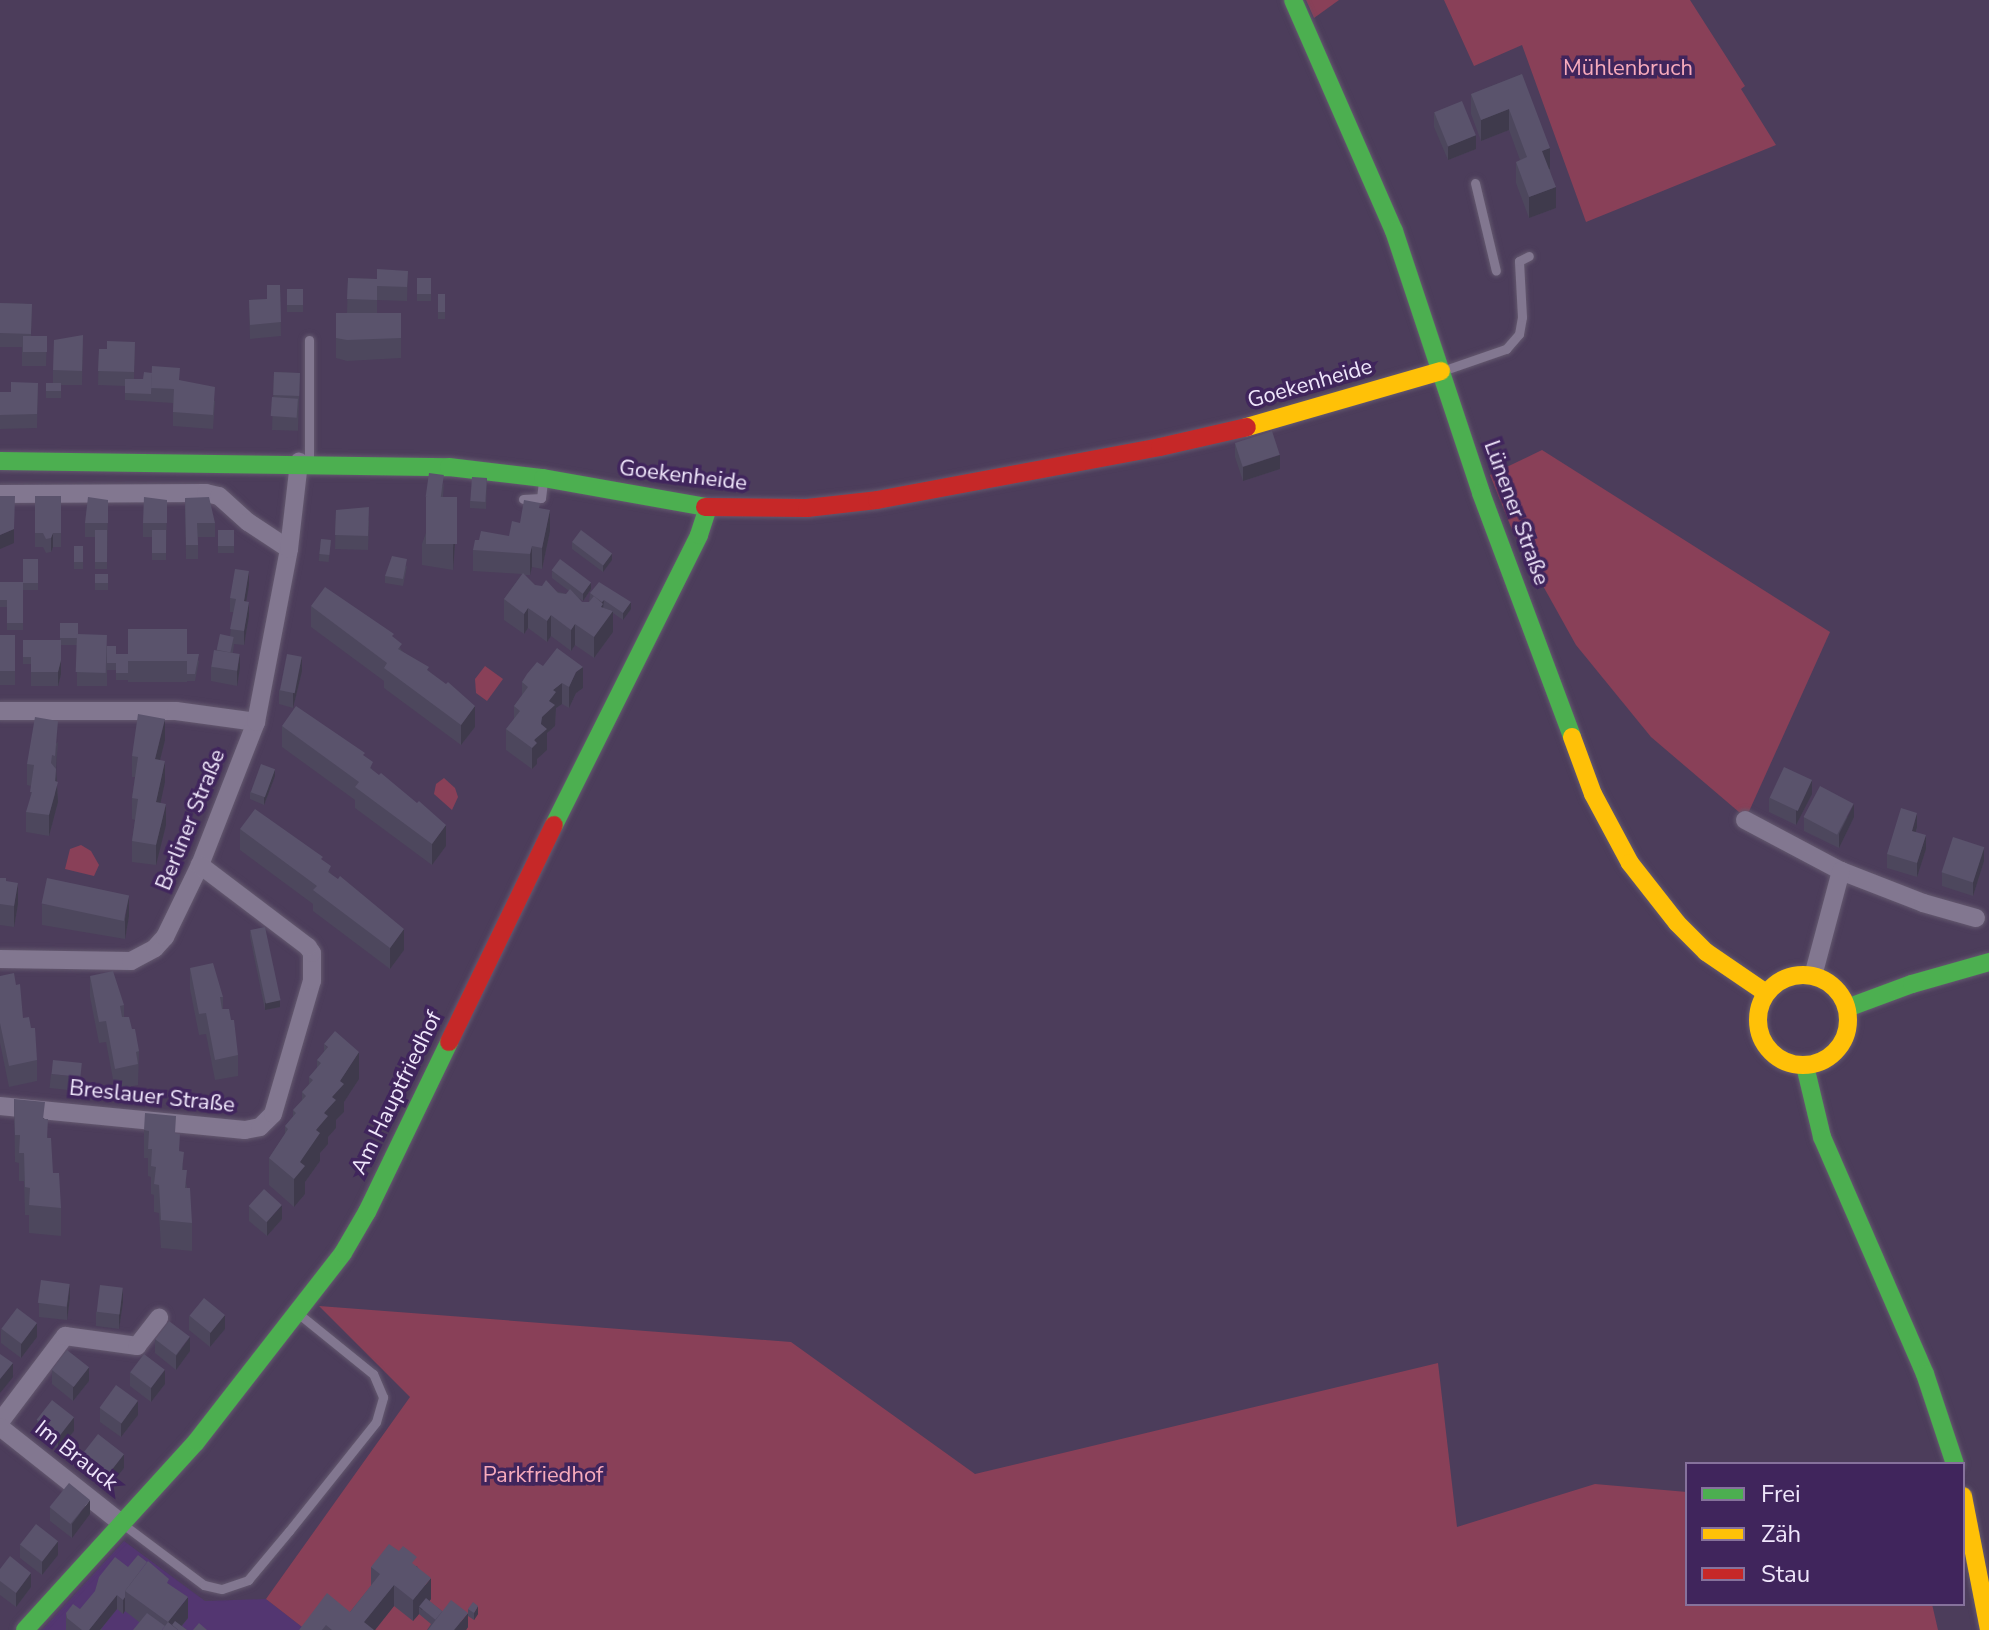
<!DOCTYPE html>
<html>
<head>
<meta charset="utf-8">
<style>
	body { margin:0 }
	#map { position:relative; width:1989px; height:1630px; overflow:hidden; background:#4c3d5b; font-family:"Nunito Sans",sans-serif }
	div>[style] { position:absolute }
	.built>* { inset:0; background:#533671 }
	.green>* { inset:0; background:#894058 }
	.roads { filter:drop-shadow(0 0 2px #64596f) drop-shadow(0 0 2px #64596f) }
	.lane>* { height:9px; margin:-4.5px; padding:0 4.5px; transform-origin:4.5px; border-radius:4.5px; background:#827790 }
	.street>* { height:18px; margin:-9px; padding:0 9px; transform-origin:9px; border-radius:9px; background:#827790 }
	.fast>* { height:18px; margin:-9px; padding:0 9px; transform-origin:9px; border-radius:9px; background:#4caf50 }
	.slow>* { height:18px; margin:-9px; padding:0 9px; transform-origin:9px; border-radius:9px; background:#ffc107 }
	.slow>.ring { margin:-9px; padding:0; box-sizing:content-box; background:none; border:18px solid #ffc107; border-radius:50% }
	.jam>* { height:18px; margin:-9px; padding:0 9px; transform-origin:9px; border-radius:9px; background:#c62828 }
	.wall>* { inset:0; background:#4d475d; transform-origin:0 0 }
	.shaded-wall>* { inset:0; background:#3f3a4c }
	.building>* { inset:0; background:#5a536c; transform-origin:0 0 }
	span { translate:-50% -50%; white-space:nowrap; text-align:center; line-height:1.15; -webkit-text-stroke:7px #40255c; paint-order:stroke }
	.park-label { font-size:22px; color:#f7abbc }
	.street-label { font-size:22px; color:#efe6fb }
	.legend { position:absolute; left:1685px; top:1462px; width:280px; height:144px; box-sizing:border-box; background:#40255c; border:2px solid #86729c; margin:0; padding:10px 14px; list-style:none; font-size:24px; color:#efe6fb }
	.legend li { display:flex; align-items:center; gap:16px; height:40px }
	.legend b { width:40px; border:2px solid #86729c }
</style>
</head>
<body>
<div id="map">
	<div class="built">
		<i style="clip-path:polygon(124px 1541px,205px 1601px,266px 1599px,306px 1630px,42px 1630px)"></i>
	</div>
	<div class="green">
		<i style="clip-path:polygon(1306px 0,1339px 0,1314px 18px)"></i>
		<i style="clip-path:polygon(1444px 0,1690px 0,1745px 86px,1741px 89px,1776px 145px,1586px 222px,1522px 45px,1474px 66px)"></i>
		<i style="clip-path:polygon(1542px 450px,1830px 632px,1746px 818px,1651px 737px,1576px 645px,1513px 532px,1490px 475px)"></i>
		<i style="clip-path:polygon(485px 666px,503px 679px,487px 701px,476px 693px,475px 679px)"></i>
		<i style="clip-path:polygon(444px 778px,455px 788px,458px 797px,452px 810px,434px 794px,436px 784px)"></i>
		<i style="clip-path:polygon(81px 845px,91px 851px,99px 865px,94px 876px,65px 869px,70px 849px)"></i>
		<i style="clip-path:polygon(319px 1306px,791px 1342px,975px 1474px,1438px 1363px,1457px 1527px,1595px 1484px,1687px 1492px,1687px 1604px,1932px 1604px,1938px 1630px,306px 1630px,266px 1599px,410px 1397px)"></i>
	</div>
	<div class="roads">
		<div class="lane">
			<i style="left:1475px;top:183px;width:90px;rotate:76.6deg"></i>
			<i style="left:309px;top:340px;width:122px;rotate:90deg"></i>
			<i style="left:1442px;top:371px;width:68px;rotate:-19deg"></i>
			<i style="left:1506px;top:349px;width:20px;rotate:-49deg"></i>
			<i style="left:1519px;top:334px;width:17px;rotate:-80deg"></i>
			<i style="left:1522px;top:317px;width:56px;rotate:-93.1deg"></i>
			<i style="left:1519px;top:261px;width:11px;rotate:-27deg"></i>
			<i style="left:523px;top:499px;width:18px;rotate:-3deg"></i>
			<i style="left:541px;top:498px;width:17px;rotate:-83deg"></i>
			<i style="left:124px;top:1525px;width:100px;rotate:36.9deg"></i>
			<i style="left:204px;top:1585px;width:18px;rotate:13deg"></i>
			<i style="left:222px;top:1589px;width:28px;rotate:-19deg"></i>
			<i style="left:248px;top:1580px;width:64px;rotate:-50.1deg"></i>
			<i style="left:289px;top:1531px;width:139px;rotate:-51.4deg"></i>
			<i style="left:376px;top:1422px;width:26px;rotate:-74deg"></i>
			<i style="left:383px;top:1397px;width:25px;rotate:-113deg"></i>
			<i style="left:373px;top:1374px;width:95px;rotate:-141deg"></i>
		</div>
		<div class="street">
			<i style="left:0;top:494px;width:206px;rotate:-0.3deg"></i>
			<i style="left:206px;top:493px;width:13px;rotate:13deg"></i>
			<i style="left:219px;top:496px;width:39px;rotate:42deg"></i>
			<i style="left:248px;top:522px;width:49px;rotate:33.4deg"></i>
			<i style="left:0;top:711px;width:176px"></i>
			<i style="left:176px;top:711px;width:81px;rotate:7.8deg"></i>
			<i style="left:1745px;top:820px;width:109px;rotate:28deg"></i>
			<i style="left:1841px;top:871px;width:88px;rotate:21.3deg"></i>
			<i style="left:1923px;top:903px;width:55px;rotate:15.8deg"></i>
			<i style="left:0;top:959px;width:131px;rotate:0.9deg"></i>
			<i style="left:131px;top:961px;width:27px;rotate:-28deg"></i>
			<i style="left:155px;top:948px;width:15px;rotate:-48deg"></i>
			<i style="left:165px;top:937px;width:80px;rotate:-64.1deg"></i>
			<i style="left:200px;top:865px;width:154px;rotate:-68.6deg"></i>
			<i style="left:256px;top:722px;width:176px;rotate:-79.2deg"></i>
			<i style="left:289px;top:549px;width:88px;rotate:-83.4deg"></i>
			<i style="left:1813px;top:976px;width:109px;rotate:-75.1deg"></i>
			<i style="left:0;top:1106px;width:246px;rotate:5.6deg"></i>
			<i style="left:245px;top:1130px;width:15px;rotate:-11deg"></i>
			<i style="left:260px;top:1127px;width:18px;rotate:-45deg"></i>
			<i style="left:273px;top:1114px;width:139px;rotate:-73.7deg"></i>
			<i style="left:312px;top:981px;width:28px;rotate:-90deg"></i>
			<i style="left:312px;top:953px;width:7px;rotate:-124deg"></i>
			<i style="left:308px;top:947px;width:136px;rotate:-142.8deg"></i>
			<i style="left:0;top:1422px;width:108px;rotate:-52.9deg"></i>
			<i style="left:65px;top:1336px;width:73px;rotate:7.9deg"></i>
			<i style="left:137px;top:1346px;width:36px;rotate:-52deg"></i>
			<i style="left:0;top:1427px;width:154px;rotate:38.4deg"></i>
		</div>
		<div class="fast">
			<i style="left:1293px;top:0;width:252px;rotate:66.4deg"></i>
			<i style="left:1394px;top:231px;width:276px;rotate:71.6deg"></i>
			<i style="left:1481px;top:493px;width:260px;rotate:69.5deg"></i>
			<i style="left:0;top:461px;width:449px;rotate:0.8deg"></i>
			<i style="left:449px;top:467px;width:95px;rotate:6.7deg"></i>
			<i style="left:543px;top:478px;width:165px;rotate:10.1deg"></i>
			<i style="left:554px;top:825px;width:324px;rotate:-63.4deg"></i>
			<i style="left:699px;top:535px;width:28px;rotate:-72deg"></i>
			<i style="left:1847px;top:1008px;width:69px;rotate:-20.3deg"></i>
			<i style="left:1912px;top:984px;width:80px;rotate:-15.9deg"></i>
			<i style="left:1805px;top:1066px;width:73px;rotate:76.5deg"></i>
			<i style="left:1822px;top:1137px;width:258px;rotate:66.5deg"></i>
			<i style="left:1925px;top:1374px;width:95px;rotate:71.6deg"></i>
			<i style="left:25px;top:1630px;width:254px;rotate:-47.7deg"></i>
			<i style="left:196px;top:1442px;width:239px;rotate:-52.1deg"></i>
			<i style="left:343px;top:1253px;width:48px;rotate:-59.7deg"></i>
			<i style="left:367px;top:1212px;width:189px;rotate:-64.2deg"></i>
		</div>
		<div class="slow">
			<i style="left:1247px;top:427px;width:202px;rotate:-16.1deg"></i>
			<i style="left:1572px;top:737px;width:61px;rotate:69.8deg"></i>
			<i style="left:1593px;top:794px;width:78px;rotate:61.8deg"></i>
			<i style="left:1630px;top:863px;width:76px;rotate:51.9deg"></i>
			<i style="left:1677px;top:923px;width:41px;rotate:45deg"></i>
			<i style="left:1706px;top:952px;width:73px;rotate:34.3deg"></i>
			<i class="ring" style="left:1758px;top:975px;width:72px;height:72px"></i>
			<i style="left:1963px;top:1496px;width:136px;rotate:79deg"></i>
		</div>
		<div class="jam">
			<i style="left:705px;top:507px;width:102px;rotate:0.6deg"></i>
			<i style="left:807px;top:508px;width:70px;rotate:-6.5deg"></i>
			<i style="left:877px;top:500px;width:288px;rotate:-10.6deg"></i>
			<i style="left:1160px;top:447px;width:89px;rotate:-12.9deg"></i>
			<i style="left:449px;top:1042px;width:241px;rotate:-64.2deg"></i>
		</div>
	</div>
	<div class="wall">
		<i style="clip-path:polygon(1522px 74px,1550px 169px,1556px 208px,1529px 218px,1516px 183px,1516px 162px,1520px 160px,1509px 130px,1481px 141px,1471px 114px,1471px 94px)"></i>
		<i style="clip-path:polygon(1434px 113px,1476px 149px,1448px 160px,1434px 127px)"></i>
		<i style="clip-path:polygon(408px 271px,407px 301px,377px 300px,377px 313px,401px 313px,401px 358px,347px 361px,336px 358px,336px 313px,347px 313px,348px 278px,377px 279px)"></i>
		<i style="left:417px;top:278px;width:14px;height:23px"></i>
		<i style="clip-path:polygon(280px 285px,281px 336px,250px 339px,249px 300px,267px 299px)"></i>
		<i style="left:287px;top:289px;width:16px;height:23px"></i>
		<i style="left:438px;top:294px;width:7px;height:25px"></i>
		<i style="clip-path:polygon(0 303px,32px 304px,31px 336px,47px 336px,46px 366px,22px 366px,22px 347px,0 347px)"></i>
		<i style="clip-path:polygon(83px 335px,82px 385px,61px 385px,61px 398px,46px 398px,46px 383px,53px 383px,53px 370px)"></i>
		<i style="clip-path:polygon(135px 342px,134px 379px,180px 380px,215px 401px,213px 429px,173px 426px,173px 403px,125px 400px,125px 386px,98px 385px,99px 349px,107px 349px)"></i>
		<i style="left:274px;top:372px;width:26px;height:58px;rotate:2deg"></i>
		<i style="clip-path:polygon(38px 383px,37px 428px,0 429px,0 392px,11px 392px)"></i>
		<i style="clip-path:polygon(1235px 443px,1280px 469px,1243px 481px,1235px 457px)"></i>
		<i style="clip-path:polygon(487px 478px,486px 509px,470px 508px,470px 501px)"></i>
		<i style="clip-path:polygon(444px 482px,443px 497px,457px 518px,453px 570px,422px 565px,422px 544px)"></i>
		<i style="clip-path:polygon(35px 496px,61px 496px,61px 547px,53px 547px,51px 552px,46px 553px,43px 547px,35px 547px)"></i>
		<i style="clip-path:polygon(185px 498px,215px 523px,215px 537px,198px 537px,198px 559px,186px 559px)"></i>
		<i style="clip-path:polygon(108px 500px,107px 569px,95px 569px,95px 537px,85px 537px,85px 523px)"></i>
		<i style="clip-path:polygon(167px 500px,166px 560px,152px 560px,152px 537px,143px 537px,143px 523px)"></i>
		<i style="clip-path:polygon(540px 508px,550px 531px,542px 569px,532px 567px,530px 575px,525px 575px,535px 585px,566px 594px,569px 591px,552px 578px,552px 571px,591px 589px,583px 601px,579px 598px,582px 602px,589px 602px,590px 593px,631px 609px,623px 620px,613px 613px,613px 632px,594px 658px,575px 645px,571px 651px,551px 636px,547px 642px,528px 628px,524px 634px,504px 620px,504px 599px,522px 574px,473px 571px,473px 550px,479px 540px,509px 536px,520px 523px)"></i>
		<i style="clip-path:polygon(336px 510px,369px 521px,368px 550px,335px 549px)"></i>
		<i style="left:218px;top:530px;width:16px;height:23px"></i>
		<i style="left:321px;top:539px;width:10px;height:22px;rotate:6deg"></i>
		<i style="clip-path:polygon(572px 542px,612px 560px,603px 572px,572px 549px)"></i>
		<i style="left:74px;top:546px;width:9px;height:23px"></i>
		<i style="left:23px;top:559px;width:15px;height:31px"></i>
		<i style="clip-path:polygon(407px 566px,403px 586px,385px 583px,385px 576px)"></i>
		<i style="left:95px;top:574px;width:13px;height:16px"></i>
		<i style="clip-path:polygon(0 582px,23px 582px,23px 630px,7px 630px,7px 607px,0 607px)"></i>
		<i style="clip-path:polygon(249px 585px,246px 602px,249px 616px,244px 645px,234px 644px,233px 653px,240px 668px,237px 686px,211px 681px,211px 667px,217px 650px,230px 636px,233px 612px,230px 612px,230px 598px)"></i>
		<i style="clip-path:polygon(311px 606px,394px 638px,402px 651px,429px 671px,475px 727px,461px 745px,384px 688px,384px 681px,311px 627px)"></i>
		<i style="clip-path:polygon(60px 623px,78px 634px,107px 646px,116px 654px,187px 654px,199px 661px,195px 681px,187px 681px,187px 682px,128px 682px,128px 680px,116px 680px,116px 670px,107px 670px,107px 665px,107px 686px,77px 686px,77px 645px,61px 645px,61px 674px,58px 686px,31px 686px,31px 659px,31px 664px,23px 664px,23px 640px,60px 640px)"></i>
		<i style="left:0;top:635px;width:15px;height:50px"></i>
		<i style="clip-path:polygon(543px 666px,583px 688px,576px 693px,569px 708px,562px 704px,556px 708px,555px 726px,547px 733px,547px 750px,537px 759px,537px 764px,532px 769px,506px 750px,506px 729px,514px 719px,514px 706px,522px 695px,522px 682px)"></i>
		<i style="clip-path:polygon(302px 671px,293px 708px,279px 704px,279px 690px)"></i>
		<i style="clip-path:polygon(282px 726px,365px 757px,373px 771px,446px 846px,432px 865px,355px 808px,355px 800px,282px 747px)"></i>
		<i style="clip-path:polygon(165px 740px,160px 760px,165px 782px,160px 803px,166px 825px,156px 865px,132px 862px,132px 841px,135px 820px,132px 819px,132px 798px,135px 777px,132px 777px,132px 756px)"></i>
		<i style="clip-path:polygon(58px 742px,56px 768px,58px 802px,49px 836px,26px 832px,26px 812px,30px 802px,31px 786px,27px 785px,27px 764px)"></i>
		<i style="clip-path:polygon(275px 776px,264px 805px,250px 799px,250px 792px)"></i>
		<i style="clip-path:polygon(1812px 794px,1796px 825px,1769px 812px,1769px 798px)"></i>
		<i style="clip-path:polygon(1804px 817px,1854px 817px,1839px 848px,1804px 831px)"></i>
		<i style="clip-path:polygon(1917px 827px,1916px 832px,1926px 849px,1917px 877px,1887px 868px,1887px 854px)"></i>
		<i style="clip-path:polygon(240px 829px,323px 861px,331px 874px,404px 950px,390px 969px,313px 911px,313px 904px,240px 850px)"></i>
		<i style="clip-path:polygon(1984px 861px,1973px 896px,1942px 886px,1942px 872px)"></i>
		<i style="clip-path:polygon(0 878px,6px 882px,18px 904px,14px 927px,0 925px)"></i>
		<i style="clip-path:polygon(42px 904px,129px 916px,125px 939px,42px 925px)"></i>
		<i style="clip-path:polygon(250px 930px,280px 1007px,265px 1010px,250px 937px)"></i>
		<i style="clip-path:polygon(190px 968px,223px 997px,223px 1009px,238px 1055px,238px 1076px,215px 1080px,206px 1034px,199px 1035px,190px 989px)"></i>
		<i style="clip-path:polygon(0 976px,23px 1018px,37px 1060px,37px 1081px,9px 1087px,0 1043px)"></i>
		<i style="clip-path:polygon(90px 976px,124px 1005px,124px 1017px,132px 1029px,139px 1051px,138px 1085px,115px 1090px,106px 1042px,99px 1043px,90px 997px)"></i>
		<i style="clip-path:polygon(324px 1044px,359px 1079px,344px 1102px,344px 1112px,336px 1120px,336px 1128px,328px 1137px,328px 1144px,320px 1153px,320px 1161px,305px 1182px,305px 1194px,294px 1207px,269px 1185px,269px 1158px,285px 1134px,285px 1126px,293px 1117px,293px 1110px,302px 1100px,302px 1092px,309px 1084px,309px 1077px,317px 1068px,317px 1060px,324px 1052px)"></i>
		<i style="left:51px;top:1074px;width:31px;height:14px;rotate:6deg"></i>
		<i style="clip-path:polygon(14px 1099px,45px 1119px,53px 1173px,61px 1208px,61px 1236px,29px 1233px,29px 1215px,25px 1215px,24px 1181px,19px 1181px,19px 1163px,15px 1162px)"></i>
		<i style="clip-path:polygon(144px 1130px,176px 1133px,187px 1188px,192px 1223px,192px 1251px,161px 1248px,159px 1213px,154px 1212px,154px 1195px,151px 1194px,151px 1177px,148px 1176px,148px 1158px,144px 1158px)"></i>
		<i style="clip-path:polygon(249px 1207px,282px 1219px,267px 1236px,249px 1221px)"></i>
		<i style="clip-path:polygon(70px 1298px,67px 1320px,39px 1317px,39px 1303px)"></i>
		<i style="clip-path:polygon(123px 1302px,119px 1329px,96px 1326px,96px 1312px)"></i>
		<i style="clip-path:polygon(189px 1316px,225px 1329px,210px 1347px,189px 1330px)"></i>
		<i style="clip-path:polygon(1px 1329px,37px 1337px,21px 1358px,1px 1343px)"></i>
		<i style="clip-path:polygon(155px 1339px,190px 1351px,176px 1370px,155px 1353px)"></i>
		<i style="clip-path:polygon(52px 1370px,89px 1381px,73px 1401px,52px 1384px)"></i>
		<i style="clip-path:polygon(130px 1372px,165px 1384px,151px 1402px,130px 1386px)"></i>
		<i style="clip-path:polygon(100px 1408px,138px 1415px,121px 1437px,100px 1422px)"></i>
		<i style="clip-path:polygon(37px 1420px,74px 1431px,58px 1450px,37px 1434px)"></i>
		<i style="clip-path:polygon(82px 1454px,124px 1468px,108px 1488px,82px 1468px)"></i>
		<i style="clip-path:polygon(50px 1507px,90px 1514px,72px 1538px,50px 1521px)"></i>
		<i style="clip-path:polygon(20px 1544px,58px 1555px,42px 1575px,20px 1558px)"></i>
		<i style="clip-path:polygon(417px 1566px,431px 1599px,429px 1601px,442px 1611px,468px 1627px,466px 1630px,427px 1630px,431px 1624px,419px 1614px,413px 1621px,394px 1606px,375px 1630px,299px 1630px,350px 1612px,371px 1586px,371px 1567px)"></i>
		<i style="clip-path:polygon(128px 1567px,169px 1584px,188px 1618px,182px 1626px,187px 1630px,139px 1622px,125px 1611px,123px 1614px,117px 1609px,101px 1629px,103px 1630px,66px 1630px,66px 1613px,80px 1609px)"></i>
		<i style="clip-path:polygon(0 1569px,31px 1587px,16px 1607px,0 1595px)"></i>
		<i style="clip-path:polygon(468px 1609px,478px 1614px,474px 1620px,468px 1616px)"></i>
	</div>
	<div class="shaded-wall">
		<i style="clip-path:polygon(1509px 109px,1509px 130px,1481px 141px,1481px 120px)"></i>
		<i style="clip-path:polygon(1476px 135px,1476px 149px,1448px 160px,1448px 146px)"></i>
		<i style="clip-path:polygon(1550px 148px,1550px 169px,1542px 172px,1542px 151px)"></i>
		<i style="clip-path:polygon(1556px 187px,1556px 208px,1529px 218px,1529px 197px)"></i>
		<i style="clip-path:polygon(1280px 455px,1280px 469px,1243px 481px,1243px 467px)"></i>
		<i style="clip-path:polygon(457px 497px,457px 518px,453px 570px,453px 549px)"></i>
		<i style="clip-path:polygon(550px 510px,550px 531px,542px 569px,542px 548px)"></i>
		<i style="clip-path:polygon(14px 529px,14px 543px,0 549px,0 535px)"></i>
		<i style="clip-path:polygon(53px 533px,53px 547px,51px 552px,51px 538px)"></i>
		<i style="clip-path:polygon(532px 546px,532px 567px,530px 575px,530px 554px)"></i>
		<i style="clip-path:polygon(612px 553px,612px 560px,603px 572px,603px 565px)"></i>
		<i style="clip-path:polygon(249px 571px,249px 585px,244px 615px,244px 601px)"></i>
		<i style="clip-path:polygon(591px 582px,591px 589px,583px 601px,583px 594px)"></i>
		<i style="clip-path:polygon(604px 600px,603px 608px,613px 611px,613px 632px,594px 658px,594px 637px,602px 602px)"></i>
		<i style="clip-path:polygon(249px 602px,249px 616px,244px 645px,244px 631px)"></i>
		<i style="clip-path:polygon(631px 602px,631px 609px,623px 620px,623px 613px)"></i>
		<i style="clip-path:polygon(528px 608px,528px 628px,524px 634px,524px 614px)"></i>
		<i style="clip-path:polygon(551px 615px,551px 636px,547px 642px,547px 621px)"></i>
		<i style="clip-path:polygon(575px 624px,575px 645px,571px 651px,571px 630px)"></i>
		<i style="clip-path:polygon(240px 654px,240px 668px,237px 686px,237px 672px)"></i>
		<i style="clip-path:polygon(302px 657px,302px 671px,293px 708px,293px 694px)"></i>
		<i style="clip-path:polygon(61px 660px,61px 674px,58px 686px,58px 672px)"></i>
		<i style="clip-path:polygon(583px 667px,583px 688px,576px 693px,569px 708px,569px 687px,576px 672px)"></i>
		<i style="clip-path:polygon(562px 683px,562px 704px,556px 708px,555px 726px,547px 733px,547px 750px,537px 759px,537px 764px,532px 769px,532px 748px,542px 717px,553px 690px)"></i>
		<i style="clip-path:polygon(475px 706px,475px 727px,461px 745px,461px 725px)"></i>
		<i style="clip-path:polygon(165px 719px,165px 740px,155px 780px,155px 759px)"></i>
		<i style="clip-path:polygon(58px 721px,56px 776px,56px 769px,58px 802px,49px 836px,49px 815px,55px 794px)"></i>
		<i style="clip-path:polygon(165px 761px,165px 782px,156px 823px,156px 802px)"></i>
		<i style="clip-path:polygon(275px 769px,275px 776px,264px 805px,264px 798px)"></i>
		<i style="clip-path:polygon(1812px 780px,1812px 794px,1796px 825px,1796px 811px)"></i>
		<i style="clip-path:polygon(166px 804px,166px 825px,156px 865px,156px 845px)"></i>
		<i style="clip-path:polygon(1854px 804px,1854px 817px,1839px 848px,1839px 834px)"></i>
		<i style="clip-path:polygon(1917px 813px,1917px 827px,1912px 845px,1912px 831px)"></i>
		<i style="clip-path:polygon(446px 825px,446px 846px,432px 865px,432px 844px)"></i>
		<i style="clip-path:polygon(1926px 835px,1926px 849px,1917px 877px,1917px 863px)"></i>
		<i style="clip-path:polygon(1984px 847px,1984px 861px,1973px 896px,1973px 882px)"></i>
		<i style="clip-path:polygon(18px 883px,18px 904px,14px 927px,14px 906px)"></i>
		<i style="clip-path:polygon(129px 895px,129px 916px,125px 939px,125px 919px)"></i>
		<i style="clip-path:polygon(404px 929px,404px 950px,390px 969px,390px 948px)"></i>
		<i style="clip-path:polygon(280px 1000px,280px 1007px,265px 1010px,265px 1003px)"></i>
		<i style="clip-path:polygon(359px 1052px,359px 1079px,344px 1102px,344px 1112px,336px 1120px,336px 1128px,328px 1137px,328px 1144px,320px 1153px,320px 1161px,305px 1182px,305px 1194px,294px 1207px,294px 1179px,300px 1162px,340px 1081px)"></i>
		<i style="clip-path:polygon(282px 1205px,282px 1219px,267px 1236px,267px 1222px)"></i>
		<i style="clip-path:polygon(70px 1284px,70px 1298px,67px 1320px,67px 1306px)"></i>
		<i style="clip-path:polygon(123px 1288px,123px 1302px,119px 1329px,119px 1315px)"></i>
		<i style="clip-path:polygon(225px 1315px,225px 1329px,210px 1347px,210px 1333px)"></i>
		<i style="clip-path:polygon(37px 1323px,37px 1337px,21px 1358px,21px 1344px)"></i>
		<i style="clip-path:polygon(190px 1337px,190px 1351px,176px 1370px,176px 1356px)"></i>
		<i style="clip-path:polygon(13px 1363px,13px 1377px,0 1393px,0 1379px)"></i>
		<i style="clip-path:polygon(89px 1367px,89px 1381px,73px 1401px,73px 1387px)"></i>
		<i style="clip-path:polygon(165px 1370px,165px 1384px,151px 1402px,151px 1388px)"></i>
		<i style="clip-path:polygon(138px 1401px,138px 1415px,121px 1437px,121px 1423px)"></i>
		<i style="clip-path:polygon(74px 1417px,74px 1431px,58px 1450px,58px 1436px)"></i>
		<i style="clip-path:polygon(124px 1454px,124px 1468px,108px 1488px,108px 1474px)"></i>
		<i style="clip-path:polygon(90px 1500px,90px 1514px,72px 1538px,72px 1524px)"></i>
		<i style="clip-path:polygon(58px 1541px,58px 1555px,42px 1575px,42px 1561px)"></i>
		<i style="clip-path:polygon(31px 1573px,31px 1587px,16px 1607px,16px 1593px)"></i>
		<i style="clip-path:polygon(431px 1578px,431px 1599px,422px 1610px,419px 1607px,419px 1614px,413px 1621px,413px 1600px)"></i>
		<i style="clip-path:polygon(394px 1585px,394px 1606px,375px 1630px,364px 1630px,364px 1622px)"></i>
		<i style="clip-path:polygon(117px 1595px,117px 1609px,100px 1630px,89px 1630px)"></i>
		<i style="clip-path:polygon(125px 1597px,125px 1611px,123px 1614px,123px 1600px)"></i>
		<i style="clip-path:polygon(188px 1597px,188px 1618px,178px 1630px,168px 1622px)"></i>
		<i style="clip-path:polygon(478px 1606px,478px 1614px,474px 1620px,474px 1613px)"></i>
		<i style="clip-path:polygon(468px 1613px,468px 1627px,466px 1630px,454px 1630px)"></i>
	</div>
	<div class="building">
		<i style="clip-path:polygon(1522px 74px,1550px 148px,1542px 151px,1556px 187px,1529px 197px,1516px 162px,1527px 157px,1509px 109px,1481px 120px,1471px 94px)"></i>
		<i style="left:1462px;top:101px;width:37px;height:30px;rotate:68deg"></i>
		<i style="clip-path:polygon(377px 269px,408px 271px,407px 287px,377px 286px,377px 300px,347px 299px,348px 278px,377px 279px)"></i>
		<i style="left:417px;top:278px;width:14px;height:16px"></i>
		<i style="clip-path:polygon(267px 285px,280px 285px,281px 322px,250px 325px,249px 300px,267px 299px)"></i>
		<i style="left:287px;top:289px;width:16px;height:16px"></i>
		<i style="left:438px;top:294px;width:7px;height:18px"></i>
		<i style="left:0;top:303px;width:32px;height:30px;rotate:2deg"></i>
		<i style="clip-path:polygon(336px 313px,401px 313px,401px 338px,347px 340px,336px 338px)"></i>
		<i style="clip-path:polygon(83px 335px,82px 371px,53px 370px,54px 340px)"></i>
		<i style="left:23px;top:336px;width:24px;height:16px"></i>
		<i style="clip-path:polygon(107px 341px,135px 342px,134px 372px,98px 371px,99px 349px,107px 349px)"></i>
		<i style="clip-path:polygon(152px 366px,180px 368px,179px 380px,215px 387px,213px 415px,173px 412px,174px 389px,151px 388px)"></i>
		<i style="clip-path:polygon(144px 372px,152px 373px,151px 394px,125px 393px,125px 379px,143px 379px)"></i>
		<i style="left:274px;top:372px;width:26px;height:23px;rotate:2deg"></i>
		<i style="clip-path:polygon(11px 382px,38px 383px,37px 414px,0 415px,0 392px,11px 392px)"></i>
		<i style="left:46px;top:383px;width:15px;height:8px"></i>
		<i style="left:272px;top:397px;width:26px;height:19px;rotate:4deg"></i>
		<i style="left:1272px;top:431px;width:25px;height:39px;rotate:72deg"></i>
		<i style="left:429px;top:473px;width:15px;height:24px;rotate:8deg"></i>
		<i style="left:472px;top:477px;width:15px;height:24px;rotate:4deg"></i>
		<i style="clip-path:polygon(0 496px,15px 496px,14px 529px,0 535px)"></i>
		<i style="clip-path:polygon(35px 496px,61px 496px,61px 533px,53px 533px,51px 538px,46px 539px,43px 533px,35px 533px)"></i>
		<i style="clip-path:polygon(88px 497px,108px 500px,108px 523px,85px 523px)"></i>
		<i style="clip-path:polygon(144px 497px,167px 500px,167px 523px,143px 523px)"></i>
		<i style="clip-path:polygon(209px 497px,215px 523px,197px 523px,198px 545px,186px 545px,185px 498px)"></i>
		<i style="left:426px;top:497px;width:31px;height:47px"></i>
		<i style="clip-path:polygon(524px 500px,540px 503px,539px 508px,550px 510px,542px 548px,532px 546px,530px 554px,473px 550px,475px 540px,479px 540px,481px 531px,509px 536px,512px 521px,520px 523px)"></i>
		<i style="clip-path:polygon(369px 507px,368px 536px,335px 535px,336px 510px)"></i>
		<i style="left:95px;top:530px;width:12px;height:32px"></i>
		<i style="left:152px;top:530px;width:14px;height:23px"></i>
		<i style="left:218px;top:530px;width:16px;height:16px"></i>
		<i style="left:581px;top:530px;width:39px;height:15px;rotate:37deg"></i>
		<i style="left:321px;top:539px;width:10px;height:15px;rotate:6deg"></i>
		<i style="left:74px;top:546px;width:9px;height:16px"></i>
		<i style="clip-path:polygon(392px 556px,407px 559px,403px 579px,385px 576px)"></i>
		<i style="left:23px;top:559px;width:15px;height:24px"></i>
		<i style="left:560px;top:559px;width:39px;height:14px;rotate:37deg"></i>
		<i style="clip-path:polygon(235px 569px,249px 571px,244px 601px,249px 602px,244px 631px,230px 629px,236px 599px,230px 598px)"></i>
		<i style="clip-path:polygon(523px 573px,535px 585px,542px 586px,546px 580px,558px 593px,566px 594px,570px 589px,582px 602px,589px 602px,594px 596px,603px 604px,601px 607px,613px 611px,594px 637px,575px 624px,571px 630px,551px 615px,547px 621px,528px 608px,524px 614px,504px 599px)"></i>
		<i style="left:95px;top:574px;width:13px;height:9px"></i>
		<i style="clip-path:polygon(0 582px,23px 582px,23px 623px,7px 623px,7px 600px,0 600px)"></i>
		<i style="clip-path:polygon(599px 582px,631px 602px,623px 613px,604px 600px,602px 602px,590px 593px)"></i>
		<i style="clip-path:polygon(325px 587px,394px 634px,392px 636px,402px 644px,398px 649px,429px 667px,427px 670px,446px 684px,448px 682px,475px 706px,461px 725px,384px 668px,387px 663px,311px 606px)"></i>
		<i style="left:60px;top:623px;width:18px;height:15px"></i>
		<i style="left:128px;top:629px;width:59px;height:32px"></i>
		<i style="left:77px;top:634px;width:30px;height:38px;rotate:2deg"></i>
		<i style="left:220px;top:634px;width:14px;height:16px;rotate:12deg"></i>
		<i style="left:0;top:635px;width:15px;height:36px"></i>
		<i style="left:23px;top:640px;width:8px;height:17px"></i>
		<i style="clip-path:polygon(31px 640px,61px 640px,61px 660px,58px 672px,31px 672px)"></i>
		<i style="clip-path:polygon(107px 646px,116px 646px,116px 654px,128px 654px,128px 673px,116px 673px,116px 663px,107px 663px)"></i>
		<i style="clip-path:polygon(557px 648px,583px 667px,576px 672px,569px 687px,562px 683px,553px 690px,556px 692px,549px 701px,555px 705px,542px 717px,541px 724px,547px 729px,534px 740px,537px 743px,532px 748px,506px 729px,520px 711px,514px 706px,528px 687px,522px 682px,527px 674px,537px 662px,543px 666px)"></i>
		<i style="left:214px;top:650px;width:26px;height:17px;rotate:9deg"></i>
		<i style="clip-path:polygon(187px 654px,199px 654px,195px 674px,187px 674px)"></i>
		<i style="left:287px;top:654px;width:15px;height:37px;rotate:11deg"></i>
		<i style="clip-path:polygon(296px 706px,365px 753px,363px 755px,373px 762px,370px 768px,379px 775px,381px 773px,417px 803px,419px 801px,446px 825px,432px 844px,355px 787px,359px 782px,282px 726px)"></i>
		<i style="clip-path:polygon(138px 714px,165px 719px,155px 759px,165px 761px,156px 802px,166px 804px,156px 845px,132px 841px,138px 799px,132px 798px,138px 757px,132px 756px)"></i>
		<i style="clip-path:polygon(35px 717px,58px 721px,55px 756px,52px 755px,51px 763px,56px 769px,55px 781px,58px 782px,49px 815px,26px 812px,32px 792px,30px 792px,34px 765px,27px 764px)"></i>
		<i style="left:261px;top:764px;width:15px;height:30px;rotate:20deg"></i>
		<i style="left:1784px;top:767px;width:31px;height:34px;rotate:25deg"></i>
		<i style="left:1820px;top:786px;width:38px;height:35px;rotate:28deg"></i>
		<i style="clip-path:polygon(1901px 808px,1917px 813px,1912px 831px,1926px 835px,1917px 863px,1887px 854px)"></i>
		<i style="clip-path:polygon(255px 809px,323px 857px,321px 859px,331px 866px,328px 872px,338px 879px,340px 876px,404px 929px,390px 948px,313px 890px,317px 886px,240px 829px)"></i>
		<i style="left:1953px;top:837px;width:33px;height:37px;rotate:18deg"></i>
		<i style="clip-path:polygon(0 878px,6px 878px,6px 881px,18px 883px,14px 906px,0 904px)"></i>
		<i style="left:47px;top:878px;width:84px;height:26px;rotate:12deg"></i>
		<i style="left:265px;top:927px;width:75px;height:15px;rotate:78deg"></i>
		<i style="clip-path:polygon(213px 963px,223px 997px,220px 997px,222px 1009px,229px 1009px,231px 1020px,234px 1020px,238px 1055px,215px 1060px,206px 1013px,199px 1014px,190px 968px)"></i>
		<i style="clip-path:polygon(113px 971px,124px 1005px,120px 1006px,122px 1017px,129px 1017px,132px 1029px,135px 1029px,139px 1051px,136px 1052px,138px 1064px,115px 1069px,106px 1021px,99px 1022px,90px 976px)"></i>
		<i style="clip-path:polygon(14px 973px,16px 985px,20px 984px,23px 1018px,29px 1017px,31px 1028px,35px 1028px,37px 1060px,9px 1066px,0 1023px,0 976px)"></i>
		<i style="clip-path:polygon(335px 1031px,359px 1052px,340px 1081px,344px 1084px,332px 1097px,336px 1100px,324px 1113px,328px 1116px,316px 1130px,320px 1133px,300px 1162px,305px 1166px,294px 1179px,269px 1158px,288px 1129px,285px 1126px,296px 1113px,293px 1110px,306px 1096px,302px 1092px,313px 1080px,309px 1077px,321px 1063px,317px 1060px,328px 1047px,324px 1044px)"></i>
		<i style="left:53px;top:1060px;width:29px;height:14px;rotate:6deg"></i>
		<i style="clip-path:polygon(14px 1099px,45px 1102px,43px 1119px,48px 1119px,47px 1138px,51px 1138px,53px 1173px,59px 1173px,61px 1208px,29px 1205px,30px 1188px,25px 1187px,24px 1153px,19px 1153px,20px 1135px,15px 1135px)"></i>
		<i style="clip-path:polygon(145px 1113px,176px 1116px,175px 1133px,180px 1134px,179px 1151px,184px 1152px,182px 1170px,187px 1170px,185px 1188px,190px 1188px,192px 1223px,161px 1220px,159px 1185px,154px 1184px,156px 1167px,151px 1166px,152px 1149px,148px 1149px,149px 1131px,144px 1130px)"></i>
		<i style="left:264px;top:1189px;width:24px;height:23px;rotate:42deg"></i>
		<i style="left:41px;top:1280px;width:29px;height:23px;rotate:8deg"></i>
		<i style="left:100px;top:1285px;width:23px;height:27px;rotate:7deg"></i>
		<i style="left:204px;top:1298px;width:27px;height:23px;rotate:39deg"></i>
		<i style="left:17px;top:1308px;width:25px;height:26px;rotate:37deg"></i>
		<i style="left:169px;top:1321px;width:26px;height:23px;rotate:37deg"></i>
		<i style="left:67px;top:1350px;width:28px;height:25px;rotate:38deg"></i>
		<i style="clip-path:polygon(0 1354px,13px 1363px,0 1379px)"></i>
		<i style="left:144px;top:1354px;width:26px;height:23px;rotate:37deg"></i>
		<i style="left:116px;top:1385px;width:27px;height:28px;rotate:36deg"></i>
		<i style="left:52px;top:1400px;width:28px;height:25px;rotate:38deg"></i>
		<i style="left:98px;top:1434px;width:33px;height:26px;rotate:38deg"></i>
		<i style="left:69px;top:1483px;width:27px;height:31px;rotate:39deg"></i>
		<i style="left:36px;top:1524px;width:28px;height:26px;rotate:38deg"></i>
		<i style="clip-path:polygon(389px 1544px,399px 1551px,403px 1546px,417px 1557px,412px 1563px,431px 1578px,413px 1600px,394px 1585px,364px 1622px,374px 1630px,332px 1630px,326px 1625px,322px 1630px,299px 1630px,327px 1593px,350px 1612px,380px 1574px,371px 1567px)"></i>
		<i style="clip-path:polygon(138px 1555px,147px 1562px,125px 1591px,125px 1597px,123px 1600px,117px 1595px,89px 1630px,82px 1630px,67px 1618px,66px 1613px,73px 1604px,80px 1609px,95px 1591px,99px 1577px,115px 1557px,128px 1567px)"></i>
		<i style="clip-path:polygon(10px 1556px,31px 1573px,16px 1593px,0 1581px,0 1569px)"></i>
		<i style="clip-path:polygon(148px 1561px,169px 1579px,167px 1583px,188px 1597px,168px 1622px,125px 1591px)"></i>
		<i style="left:426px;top:1598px;width:21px;height:11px;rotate:39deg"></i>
		<i style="clip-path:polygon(451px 1600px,468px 1613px,454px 1630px,428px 1630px)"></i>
		<i style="clip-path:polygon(473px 1602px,478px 1606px,474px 1613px,468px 1609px)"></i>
		<i style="clip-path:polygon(147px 1613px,165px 1626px,162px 1630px,133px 1630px)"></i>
		<i style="clip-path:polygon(175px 1621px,187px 1630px,178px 1630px,172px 1625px)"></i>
		<i style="clip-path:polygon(168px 1622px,178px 1630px,162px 1630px)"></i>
		<i style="clip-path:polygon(199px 1623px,207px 1630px,193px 1630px)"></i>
	</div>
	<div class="park-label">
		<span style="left:1628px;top:69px">Mühlenbruch</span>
		<span style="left:543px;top:1476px">Parkfriedhof</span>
	</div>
	<div class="street-label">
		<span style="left:1310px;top:384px;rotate:-16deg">Goekenheide</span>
		<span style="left:683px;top:476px;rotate:7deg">Goekenheide</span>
		<span style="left:1516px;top:513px;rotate:70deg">Lünener Straße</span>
		<span style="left:191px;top:820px;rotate:-68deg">Berliner Straße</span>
		<span style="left:397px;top:1093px;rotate:-64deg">Am Hauptfriedhof</span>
		<span style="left:152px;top:1097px;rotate:6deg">Breslauer Straße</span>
		<span style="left:76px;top:1456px;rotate:38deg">Im Brauck</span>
	</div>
	<ul class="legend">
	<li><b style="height:10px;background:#4caf50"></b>Frei</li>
	<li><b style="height:10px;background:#ffc107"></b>Zäh</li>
	<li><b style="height:10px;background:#c62828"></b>Stau</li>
	</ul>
</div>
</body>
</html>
